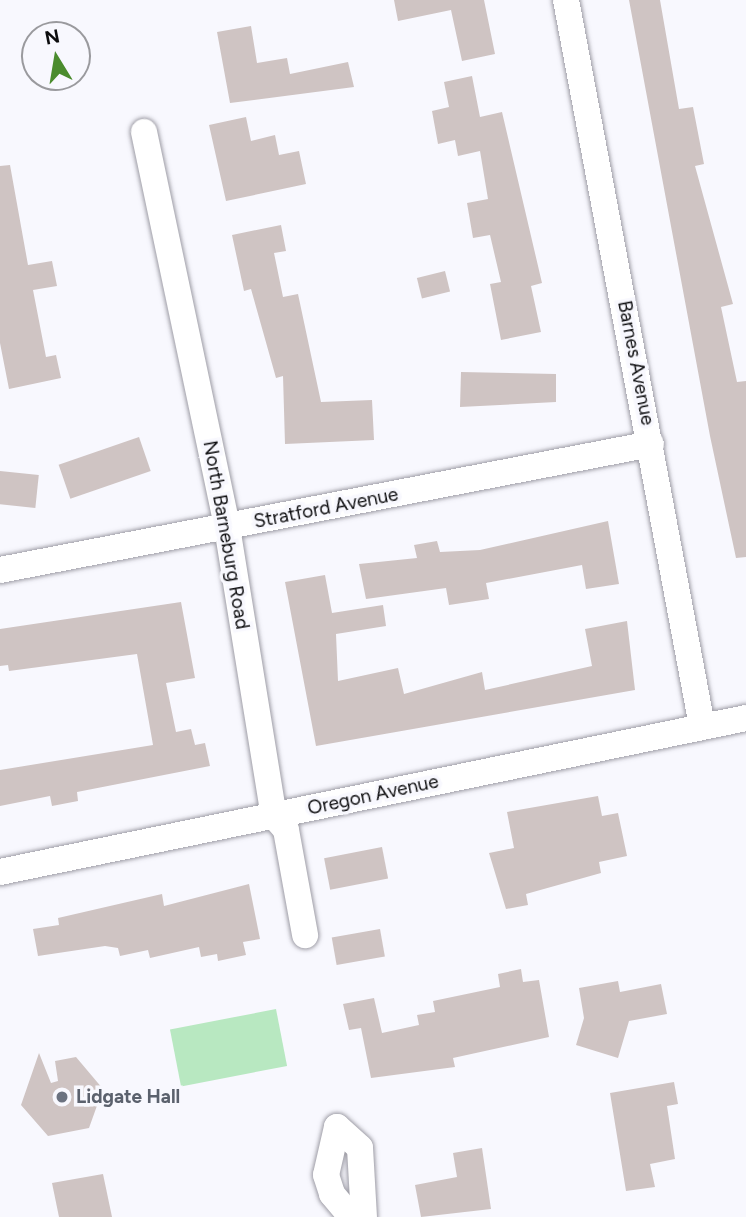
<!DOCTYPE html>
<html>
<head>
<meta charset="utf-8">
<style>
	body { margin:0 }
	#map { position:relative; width:746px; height:1217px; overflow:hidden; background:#f8f8fe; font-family:Figtree,sans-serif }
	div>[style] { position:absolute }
	.green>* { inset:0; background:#b8e8c1; transform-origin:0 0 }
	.building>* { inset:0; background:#cfc4c3; transform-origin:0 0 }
	.roads { filter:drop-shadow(0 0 2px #9e9da6) drop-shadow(0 0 2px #9e9da6) }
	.minor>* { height:26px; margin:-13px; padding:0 13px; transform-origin:13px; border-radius:13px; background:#fff }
	.dots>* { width:19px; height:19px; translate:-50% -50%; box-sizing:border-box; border:4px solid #f8f8fe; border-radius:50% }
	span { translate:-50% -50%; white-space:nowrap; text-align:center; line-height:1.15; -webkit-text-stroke:7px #f8f8fe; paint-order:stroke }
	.street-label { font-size:19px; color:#0c0c0e }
	.worship-label { font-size:19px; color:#5b616d; font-weight:700 }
	.left { translate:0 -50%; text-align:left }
	.north { position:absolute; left:21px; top:21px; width:70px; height:70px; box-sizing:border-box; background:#f8f8fe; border:2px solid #9a9a9e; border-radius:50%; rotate:349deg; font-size:19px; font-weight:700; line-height:28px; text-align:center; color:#0c0c0e }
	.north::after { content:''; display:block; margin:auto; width:24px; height:32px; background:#4b8c2e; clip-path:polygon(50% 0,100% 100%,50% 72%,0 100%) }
</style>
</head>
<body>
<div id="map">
	<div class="green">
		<i style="left:276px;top:1009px;width:58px;height:108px;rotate:79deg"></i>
	</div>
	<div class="building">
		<i style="clip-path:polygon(394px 0,484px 0,495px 54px,462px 61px,451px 10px,398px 21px)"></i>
		<i style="clip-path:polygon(629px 0,660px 0,679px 109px,693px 107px,704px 164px,695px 166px,733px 304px,721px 307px,737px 382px,746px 381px,746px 557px,736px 558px,710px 436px)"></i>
		<i style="clip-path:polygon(251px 26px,257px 63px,287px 58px,290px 74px,348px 62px,354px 87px,230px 103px,217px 32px)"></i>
		<i style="clip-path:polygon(472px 76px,480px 117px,502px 112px,542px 283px,531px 286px,541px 332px,501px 340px,490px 284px,501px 282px,490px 235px,473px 238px,467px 203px,488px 199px,480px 151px,458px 156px,455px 140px,438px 144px,432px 111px,449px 107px,444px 82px)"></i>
		<i style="clip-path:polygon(246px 117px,251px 141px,275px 135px,279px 155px,299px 151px,306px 184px,226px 201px,209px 125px)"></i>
		<i style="clip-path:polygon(10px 165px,28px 265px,52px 261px,57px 286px,33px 290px,46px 357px,56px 355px,61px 378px,9px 389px,0 343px,0 166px)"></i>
		<i style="clip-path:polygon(281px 225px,286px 251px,274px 253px,283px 297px,298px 294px,321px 402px,372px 400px,374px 440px,285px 444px,283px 376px,276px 378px,251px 289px,244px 291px,232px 235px)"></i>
		<i style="left:445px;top:271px;width:21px;height:29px;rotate:76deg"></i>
		<i style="clip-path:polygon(461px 372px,556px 374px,556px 402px,460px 407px)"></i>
		<i style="left:139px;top:437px;width:36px;height:85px;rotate:71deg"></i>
		<i style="left:0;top:471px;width:39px;height:33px;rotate:6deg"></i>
		<i style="clip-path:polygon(608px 521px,619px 584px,586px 589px,582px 565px,486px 583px,489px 599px,449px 605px,446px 588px,366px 599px,359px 564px,417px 558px,414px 545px,437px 541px,440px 552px,480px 550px)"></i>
		<i style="clip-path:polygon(325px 575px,332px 613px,383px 605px,386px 626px,336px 634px,338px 681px,398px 668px,404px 694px,482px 672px,485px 690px,592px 666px,585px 629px,627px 621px,635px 690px,316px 746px,285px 582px)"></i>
		<i style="clip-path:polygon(181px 602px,195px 678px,166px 683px,176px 732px,191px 729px,195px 745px,205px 743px,210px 766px,77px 792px,78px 801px,52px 806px,50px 796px,0 806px,0 770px,153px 745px,137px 654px,9px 671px,8px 665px,0 666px,0 629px)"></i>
		<i style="clip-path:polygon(598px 796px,602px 816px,618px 813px,627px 856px,599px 862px,601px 873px,526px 894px,528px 905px,506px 909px,489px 853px,514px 848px,507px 812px)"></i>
		<i style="left:382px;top:847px;width:32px;height:59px;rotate:79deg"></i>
		<i style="clip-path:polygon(249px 884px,260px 939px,243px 942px,246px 955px,218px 961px,217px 954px,201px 957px,199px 947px,150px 958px,148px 950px,120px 956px,118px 948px,105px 946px,38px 956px,33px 929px,59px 925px,58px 918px,162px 894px,164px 906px)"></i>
		<i style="left:380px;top:929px;width:28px;height:49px;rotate:80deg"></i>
		<i style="clip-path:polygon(521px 969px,523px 982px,539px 980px,549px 1037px,453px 1058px,455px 1067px,371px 1078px,361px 1028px,349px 1030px,343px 1004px,374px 998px,382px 1033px,419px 1025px,417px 1015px,435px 1012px,433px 1001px,500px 987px,498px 974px)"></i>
		<i style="clip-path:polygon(618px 981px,620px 992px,661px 984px,667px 1014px,629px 1021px,618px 1058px,576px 1045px,584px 1018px,579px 988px)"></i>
		<i style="clip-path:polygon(39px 1053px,51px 1083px,58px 1081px,55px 1061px,76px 1057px,103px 1089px,89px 1128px,48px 1136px,21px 1105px)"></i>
		<i style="clip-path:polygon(674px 1082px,678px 1104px,667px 1106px,675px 1159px,650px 1164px,655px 1187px,626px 1191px,610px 1093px)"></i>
		<i style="clip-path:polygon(482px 1148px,491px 1209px,421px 1217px,415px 1185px,457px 1177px,453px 1153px)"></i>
		<i style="clip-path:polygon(103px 1174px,112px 1217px,59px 1217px,52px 1183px)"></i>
	</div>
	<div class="roads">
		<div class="minor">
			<i style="left:566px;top:0;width:739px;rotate:79.39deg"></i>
			<i style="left:144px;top:132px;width:404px;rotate:78.1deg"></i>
			<i style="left:227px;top:527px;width:293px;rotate:80.8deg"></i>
			<i style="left:274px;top:816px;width:18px;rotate:49deg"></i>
			<i style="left:286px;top:830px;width:107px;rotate:79.7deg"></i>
			<i style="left:0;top:570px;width:663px;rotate:-10.95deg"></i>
			<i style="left:0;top:872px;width:762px;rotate:-11.66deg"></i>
			<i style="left:337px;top:1127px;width:31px;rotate:42deg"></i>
			<i style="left:360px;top:1148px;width:69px;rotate:86.7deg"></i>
			<i style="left:337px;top:1127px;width:49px;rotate:102.9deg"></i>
			<i style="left:326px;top:1175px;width:20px;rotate:72deg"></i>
			<i style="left:332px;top:1194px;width:30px;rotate:50deg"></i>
		</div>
	</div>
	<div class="dots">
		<i style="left:62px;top:1097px;background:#6b7280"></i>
	</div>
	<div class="street-label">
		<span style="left:636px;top:363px;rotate:79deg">Barnes Avenue</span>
		<span style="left:326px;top:508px;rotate:-11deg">Stratford Avenue</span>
		<span style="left:226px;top:535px;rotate:80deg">North Barneburg Road</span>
		<span style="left:373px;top:795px;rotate:-12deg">Oregon Avenue</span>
	</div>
	<div class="worship-label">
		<span class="left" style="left:76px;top:1097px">Lidgate Hall</span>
	</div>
	<div class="north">N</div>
</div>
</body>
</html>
